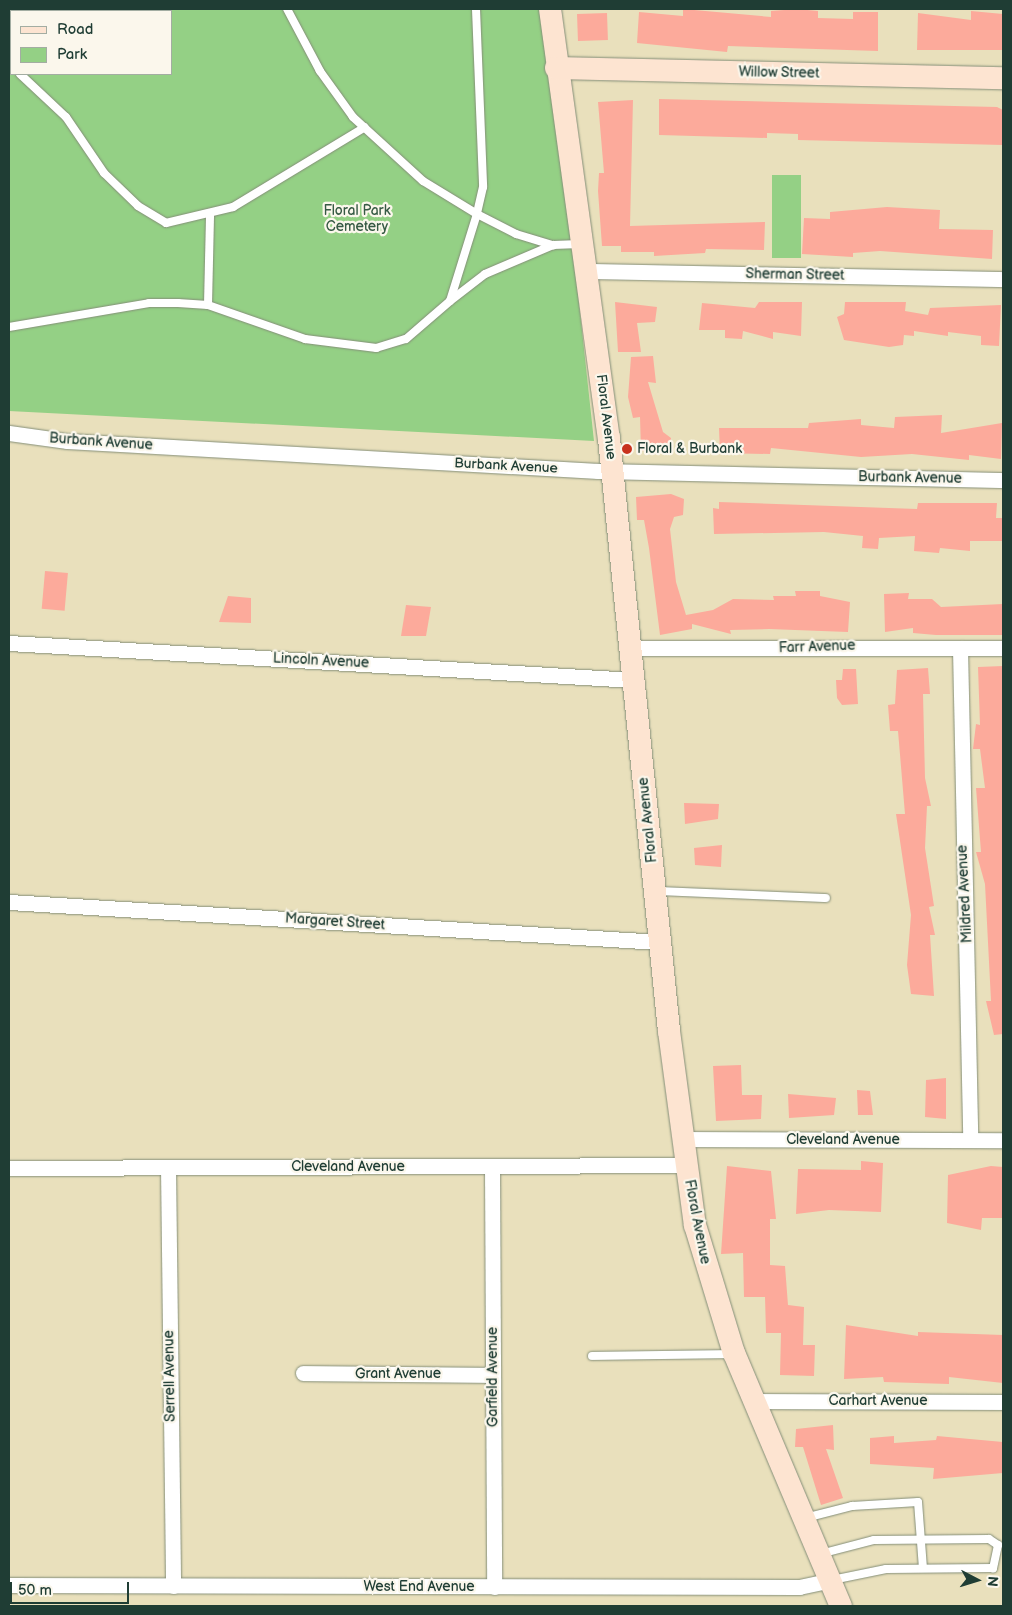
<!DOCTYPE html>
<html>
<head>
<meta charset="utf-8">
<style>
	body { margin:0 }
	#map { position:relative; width:1012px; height:1615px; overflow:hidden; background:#e9e0bc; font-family:"Balsamiq Sans",sans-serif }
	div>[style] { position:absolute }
	.green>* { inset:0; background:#94d085; transform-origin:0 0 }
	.building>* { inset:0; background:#fcaa9b; transform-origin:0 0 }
	.roads { filter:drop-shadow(0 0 1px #848e78) drop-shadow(0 0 1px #848e78) }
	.lane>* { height:8px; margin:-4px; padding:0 4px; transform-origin:4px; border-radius:4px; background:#fff }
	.street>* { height:15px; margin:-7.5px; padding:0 7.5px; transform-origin:7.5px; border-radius:7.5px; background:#fff }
	.secondary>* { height:22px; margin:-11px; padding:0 11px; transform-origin:11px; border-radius:11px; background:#fde4d1 }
	.dots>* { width:14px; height:14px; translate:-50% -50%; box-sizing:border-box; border:2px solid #fbf7ec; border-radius:50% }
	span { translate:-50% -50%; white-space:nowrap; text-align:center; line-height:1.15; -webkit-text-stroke:4.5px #fbf7ec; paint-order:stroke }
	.street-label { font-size:14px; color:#1f3d34 }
	.park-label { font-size:14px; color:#365a44 }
	.poi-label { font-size:14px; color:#1f3d34 }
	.left { translate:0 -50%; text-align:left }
	.frame { position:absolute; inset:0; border:10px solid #1f3d34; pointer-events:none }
	.legend { position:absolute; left:10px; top:10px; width:162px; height:65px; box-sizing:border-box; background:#fbf7ec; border:1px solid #a3ada2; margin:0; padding:6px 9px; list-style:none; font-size:15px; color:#1f3d34 }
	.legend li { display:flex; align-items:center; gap:10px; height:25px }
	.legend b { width:25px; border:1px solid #a3ada2 }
	.north { position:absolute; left:952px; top:1555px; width:50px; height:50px; -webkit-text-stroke:4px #fbf7ec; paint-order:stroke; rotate:95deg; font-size:14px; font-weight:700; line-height:20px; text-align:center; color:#1f3d34 }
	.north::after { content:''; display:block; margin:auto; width:18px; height:22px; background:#1f3d34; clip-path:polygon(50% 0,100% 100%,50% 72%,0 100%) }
	.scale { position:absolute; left:10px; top:1582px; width:119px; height:22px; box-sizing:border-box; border:2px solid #1f3d34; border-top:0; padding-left:6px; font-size:15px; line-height:18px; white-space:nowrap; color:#1f3d34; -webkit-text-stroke:4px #fbf7ec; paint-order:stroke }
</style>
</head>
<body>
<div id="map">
	<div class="green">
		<i style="clip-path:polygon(evenodd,9px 9px,547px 9px,594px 441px,9px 411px,9px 9px,11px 11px,171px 11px,171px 74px,11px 74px,11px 11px)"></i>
		<i style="left:772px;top:175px;width:29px;height:83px"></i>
	</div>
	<div class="building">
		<i style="clip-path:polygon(683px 9px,771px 17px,771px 11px,797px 9px,818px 11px,818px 18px,853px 19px,853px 12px,878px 12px,878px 51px,728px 46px,727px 52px,637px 43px,639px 12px,683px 16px)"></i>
		<i style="clip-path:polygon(971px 11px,1003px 14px,1003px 50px,917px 50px,918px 13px,971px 20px)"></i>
		<i style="left:607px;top:13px;width:27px;height:30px;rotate:88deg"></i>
		<i style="clip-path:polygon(659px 99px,997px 107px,1003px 110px,1003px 145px,798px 140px,798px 134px,767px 133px,767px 138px,659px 135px)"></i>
		<i style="clip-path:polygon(633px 100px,630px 226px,765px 222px,764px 250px,706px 249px,705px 253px,654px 256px,654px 252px,621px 252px,621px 246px,602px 246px,598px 191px,599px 173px,604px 173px,598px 102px)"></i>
		<i style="clip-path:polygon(887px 207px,940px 210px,939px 229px,993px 230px,992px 259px,880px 251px,853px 253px,853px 257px,802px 254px,804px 218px,830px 219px,830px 212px)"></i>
		<i style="clip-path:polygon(615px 302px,657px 307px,655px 322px,637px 323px,641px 352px,618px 352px)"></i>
		<i style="clip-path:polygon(759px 302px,802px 302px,801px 336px,773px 332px,773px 339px,743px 331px,742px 339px,725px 338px,725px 330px,699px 330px,702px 303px,755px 308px)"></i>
		<i style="clip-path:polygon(845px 302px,906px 302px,905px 311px,928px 315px,930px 308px,1001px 305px,999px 346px,981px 345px,981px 336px,948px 332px,948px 336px,914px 331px,914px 336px,904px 335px,903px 345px,889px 347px,844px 340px,837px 317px,844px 314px)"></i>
		<i style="clip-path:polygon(653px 356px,656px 383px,648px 382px,663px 432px,671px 438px,670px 452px,641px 451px,640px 417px,633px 418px,628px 397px,631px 357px)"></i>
		<i style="clip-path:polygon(942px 415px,941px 433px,1002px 423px,1001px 459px,969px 455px,969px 460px,912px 454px,861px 457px,771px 448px,770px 454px,720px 453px,719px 428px,808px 428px,809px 423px,861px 419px,861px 425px,894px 428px,895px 417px)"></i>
		<i style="clip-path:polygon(671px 494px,684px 499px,683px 515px,674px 517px,670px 529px,676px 582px,686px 615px,713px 610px,733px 599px,774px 600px,773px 596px,796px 596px,795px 591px,820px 591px,820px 596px,850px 602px,848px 632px,769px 629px,730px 630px,731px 634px,692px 624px,692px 629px,660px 635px,649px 548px,644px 520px,637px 520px,636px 497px)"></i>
		<i style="clip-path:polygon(719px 502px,917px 509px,918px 503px,997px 503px,996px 518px,1003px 518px,1003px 541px,970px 541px,970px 551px,940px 548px,939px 553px,914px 551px,915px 536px,879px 538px,878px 549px,862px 548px,863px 536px,824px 532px,714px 534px,713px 508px,719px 509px)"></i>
		<i style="left:45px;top:571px;width:23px;height:38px;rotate:5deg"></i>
		<i style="clip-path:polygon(909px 593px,908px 599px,932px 599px,941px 607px,1003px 604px,1003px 635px,936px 635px,913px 633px,913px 628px,885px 632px,884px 594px)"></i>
		<i style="clip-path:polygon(228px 596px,251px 598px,251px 623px,219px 622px)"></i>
		<i style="clip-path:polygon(406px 605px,431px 607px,426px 636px,401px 636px)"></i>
		<i style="clip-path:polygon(1003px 666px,1003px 1034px,994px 1035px,986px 1001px,991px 1001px,985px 884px,976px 852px,981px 852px,976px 788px,985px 788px,980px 749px,973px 749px,976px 724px,980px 725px,978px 667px)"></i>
		<i style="clip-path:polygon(928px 668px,930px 694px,923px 694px,925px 778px,931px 806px,927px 806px,925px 848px,934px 906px,929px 907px,935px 935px,930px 935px,934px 996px,911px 994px,907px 965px,911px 915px,896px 814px,905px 814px,898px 731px,890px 731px,888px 705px,895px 704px,897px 670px)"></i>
		<i style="clip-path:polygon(843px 669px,856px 669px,858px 704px,842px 705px,837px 698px,836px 680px,842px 680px)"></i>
		<i style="clip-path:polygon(684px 803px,719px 804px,718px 819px,685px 824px)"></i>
		<i style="clip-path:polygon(722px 845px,721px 867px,695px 865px,694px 848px)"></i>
		<i style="clip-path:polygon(741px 1065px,742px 1095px,762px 1095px,761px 1119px,716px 1121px,713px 1066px)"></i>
		<i style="clip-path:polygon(946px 1078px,946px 1119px,925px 1117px,926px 1080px)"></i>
		<i style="clip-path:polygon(857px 1090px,870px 1091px,873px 1115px,858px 1115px)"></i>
		<i style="clip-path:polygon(788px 1094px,836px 1098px,834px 1115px,789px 1118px)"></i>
		<i style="clip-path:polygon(861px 1161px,883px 1163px,881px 1212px,829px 1210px,796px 1214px,798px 1169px,861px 1170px)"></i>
		<i style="clip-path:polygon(727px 1166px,771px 1171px,776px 1219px,770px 1219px,770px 1265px,785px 1266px,788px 1305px,804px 1307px,803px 1345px,815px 1345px,814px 1376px,780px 1375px,781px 1333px,766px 1333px,765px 1297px,744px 1297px,743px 1253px,721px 1254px)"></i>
		<i style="clip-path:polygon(991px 1166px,1003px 1167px,1003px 1218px,982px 1218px,981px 1230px,947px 1223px,948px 1175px)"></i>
		<i style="clip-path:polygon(846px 1325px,918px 1336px,918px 1332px,1003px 1335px,1003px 1383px,949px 1377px,949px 1384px,884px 1382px,883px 1377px,844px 1379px)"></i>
		<i style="clip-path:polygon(833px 1425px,834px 1450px,826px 1449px,843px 1498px,821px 1505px,803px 1447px,795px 1447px,796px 1429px)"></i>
		<i style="clip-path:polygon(894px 1436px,894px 1443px,936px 1440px,937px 1436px,1003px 1442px,1003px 1473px,933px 1479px,934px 1468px,870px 1464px,870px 1438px)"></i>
	</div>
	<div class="roads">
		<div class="lane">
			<i style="left:476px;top:9px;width:178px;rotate:87.7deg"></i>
			<i style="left:483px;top:187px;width:28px;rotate:103deg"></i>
			<i style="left:477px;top:214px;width:44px;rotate:27.1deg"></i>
			<i style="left:516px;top:234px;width:39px;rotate:17deg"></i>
			<i style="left:553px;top:245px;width:27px;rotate:-2deg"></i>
			<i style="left:9px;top:66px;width:2px;rotate:27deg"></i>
			<i style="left:20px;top:74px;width:63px;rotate:43.1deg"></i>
			<i style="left:66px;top:117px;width:68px;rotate:55.8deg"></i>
			<i style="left:104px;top:173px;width:47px;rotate:44.1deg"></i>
			<i style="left:138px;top:206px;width:33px;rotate:31deg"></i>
			<i style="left:166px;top:223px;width:69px;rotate:-13.4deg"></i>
			<i style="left:233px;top:207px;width:154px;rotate:-31.2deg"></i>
			<i style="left:450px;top:301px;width:44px;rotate:-37.6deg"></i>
			<i style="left:485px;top:274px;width:74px;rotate:-23.1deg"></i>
			<i style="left:208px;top:305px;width:90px;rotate:-88.7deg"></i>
			<i style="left:9px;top:327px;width:142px;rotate:-9.7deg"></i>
			<i style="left:149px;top:303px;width:29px"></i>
			<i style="left:178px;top:303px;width:30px;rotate:4deg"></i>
			<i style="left:208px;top:305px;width:103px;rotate:19.3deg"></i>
			<i style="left:305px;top:339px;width:72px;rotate:7.2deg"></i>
			<i style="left:376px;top:348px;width:31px;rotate:-17deg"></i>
			<i style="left:406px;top:339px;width:58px;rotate:-40.8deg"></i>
			<i style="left:450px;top:301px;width:91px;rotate:-72.8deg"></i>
			<i style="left:477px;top:214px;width:63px;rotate:-148.6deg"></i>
			<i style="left:423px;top:181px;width:95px;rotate:-137.6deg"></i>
			<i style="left:353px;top:117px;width:57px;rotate:-125.7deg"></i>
			<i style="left:320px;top:71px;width:70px;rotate:-118deg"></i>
			<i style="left:657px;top:891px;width:169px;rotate:2.4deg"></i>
			<i style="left:592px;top:1356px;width:140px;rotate:-0.8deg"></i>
			<i style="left:805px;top:1518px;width:49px;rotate:-14.3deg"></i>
			<i style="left:852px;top:1506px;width:66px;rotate:-3.5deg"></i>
			<i style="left:918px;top:1502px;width:66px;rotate:85.7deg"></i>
			<i style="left:820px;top:1554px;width:56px;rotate:-14.5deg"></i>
			<i style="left:874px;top:1540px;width:115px;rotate:-0.5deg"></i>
			<i style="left:989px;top:1539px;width:11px;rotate:34deg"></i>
			<i style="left:998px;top:1545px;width:24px;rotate:102deg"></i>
			<i style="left:993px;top:1568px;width:107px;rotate:179.5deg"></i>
			<i style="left:886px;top:1569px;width:55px;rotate:168.5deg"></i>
		</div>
		<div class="street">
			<i style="left:586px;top:271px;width:417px;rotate:1.1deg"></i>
			<i style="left:9px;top:433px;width:59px;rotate:7.9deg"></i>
			<i style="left:67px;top:441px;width:532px;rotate:3.23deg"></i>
			<i style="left:598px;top:471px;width:405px;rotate:1.3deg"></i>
			<i style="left:9px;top:643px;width:626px;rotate:3.39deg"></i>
			<i style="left:631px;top:648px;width:372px"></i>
			<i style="left:960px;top:648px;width:492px;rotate:88.8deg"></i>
			<i style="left:9px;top:902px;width:652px;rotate:3.52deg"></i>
			<i style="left:683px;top:1139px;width:320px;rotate:0.2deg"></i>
			<i style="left:168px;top:1167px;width:419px;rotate:89.3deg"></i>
			<i style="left:492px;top:1167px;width:420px;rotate:89.7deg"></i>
			<i style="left:9px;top:1168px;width:677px;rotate:-0.25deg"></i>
			<i style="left:303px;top:1373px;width:190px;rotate:0.6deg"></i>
			<i style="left:753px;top:1401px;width:250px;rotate:0.2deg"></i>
			<i style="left:9px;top:1585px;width:790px;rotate:0.15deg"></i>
			<i style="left:799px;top:1587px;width:30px;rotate:-12deg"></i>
		</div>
		<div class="secondary">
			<i style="left:550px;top:9px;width:433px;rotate:82.2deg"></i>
			<i style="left:609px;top:438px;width:596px;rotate:84.22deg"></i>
			<i style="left:669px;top:1031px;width:196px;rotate:82.4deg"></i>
			<i style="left:695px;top:1225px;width:134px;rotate:73.1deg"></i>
			<i style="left:734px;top:1353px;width:275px;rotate:67.1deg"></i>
			<i style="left:556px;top:68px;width:447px;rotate:1.3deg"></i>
		</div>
	</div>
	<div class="dots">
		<i style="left:627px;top:449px;background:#c8321e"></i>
	</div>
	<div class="street-label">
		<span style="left:779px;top:73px;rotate:1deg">Willow Street</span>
		<span style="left:795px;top:275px;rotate:1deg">Sherman Street</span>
		<span style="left:606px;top:417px;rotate:83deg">Floral Avenue</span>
		<span style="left:101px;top:442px;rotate:4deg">Burbank Avenue</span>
		<span style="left:506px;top:466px;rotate:3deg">Burbank Avenue</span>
		<span style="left:910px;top:478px;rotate:1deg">Burbank Avenue</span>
		<span style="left:817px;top:647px;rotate:-2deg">Farr Avenue</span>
		<span style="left:321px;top:661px;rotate:3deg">Lincoln Avenue</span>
		<span style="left:648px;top:820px;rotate:-96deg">Floral Avenue</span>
		<span style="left:965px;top:894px;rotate:-93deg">Mildred Avenue</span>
		<span style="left:335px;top:922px;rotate:4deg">Margaret Street</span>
		<span style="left:843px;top:1140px">Cleveland Avenue</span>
		<span style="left:348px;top:1167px">Cleveland Avenue</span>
		<span style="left:697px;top:1222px;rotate:79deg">Floral Avenue</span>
		<span style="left:398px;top:1374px">Grant Avenue</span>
		<span style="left:170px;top:1376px;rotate:-91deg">Serrell Avenue</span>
		<span style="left:493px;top:1377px;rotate:-90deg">Garfield Avenue</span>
		<span style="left:878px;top:1401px">Carhart Avenue</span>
		<span style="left:419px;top:1587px">West End Avenue</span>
	</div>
	<div class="park-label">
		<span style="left:357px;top:219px">Floral Park<br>Cemetery</span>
	</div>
	<div class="poi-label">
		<span class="left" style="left:637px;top:449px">Floral &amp; Burbank</span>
	</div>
	<div class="frame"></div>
	<ul class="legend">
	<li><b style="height:6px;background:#fde4d1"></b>Road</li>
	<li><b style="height:14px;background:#94d085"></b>Park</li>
	</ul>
	<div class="north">N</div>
	<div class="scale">50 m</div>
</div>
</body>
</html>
